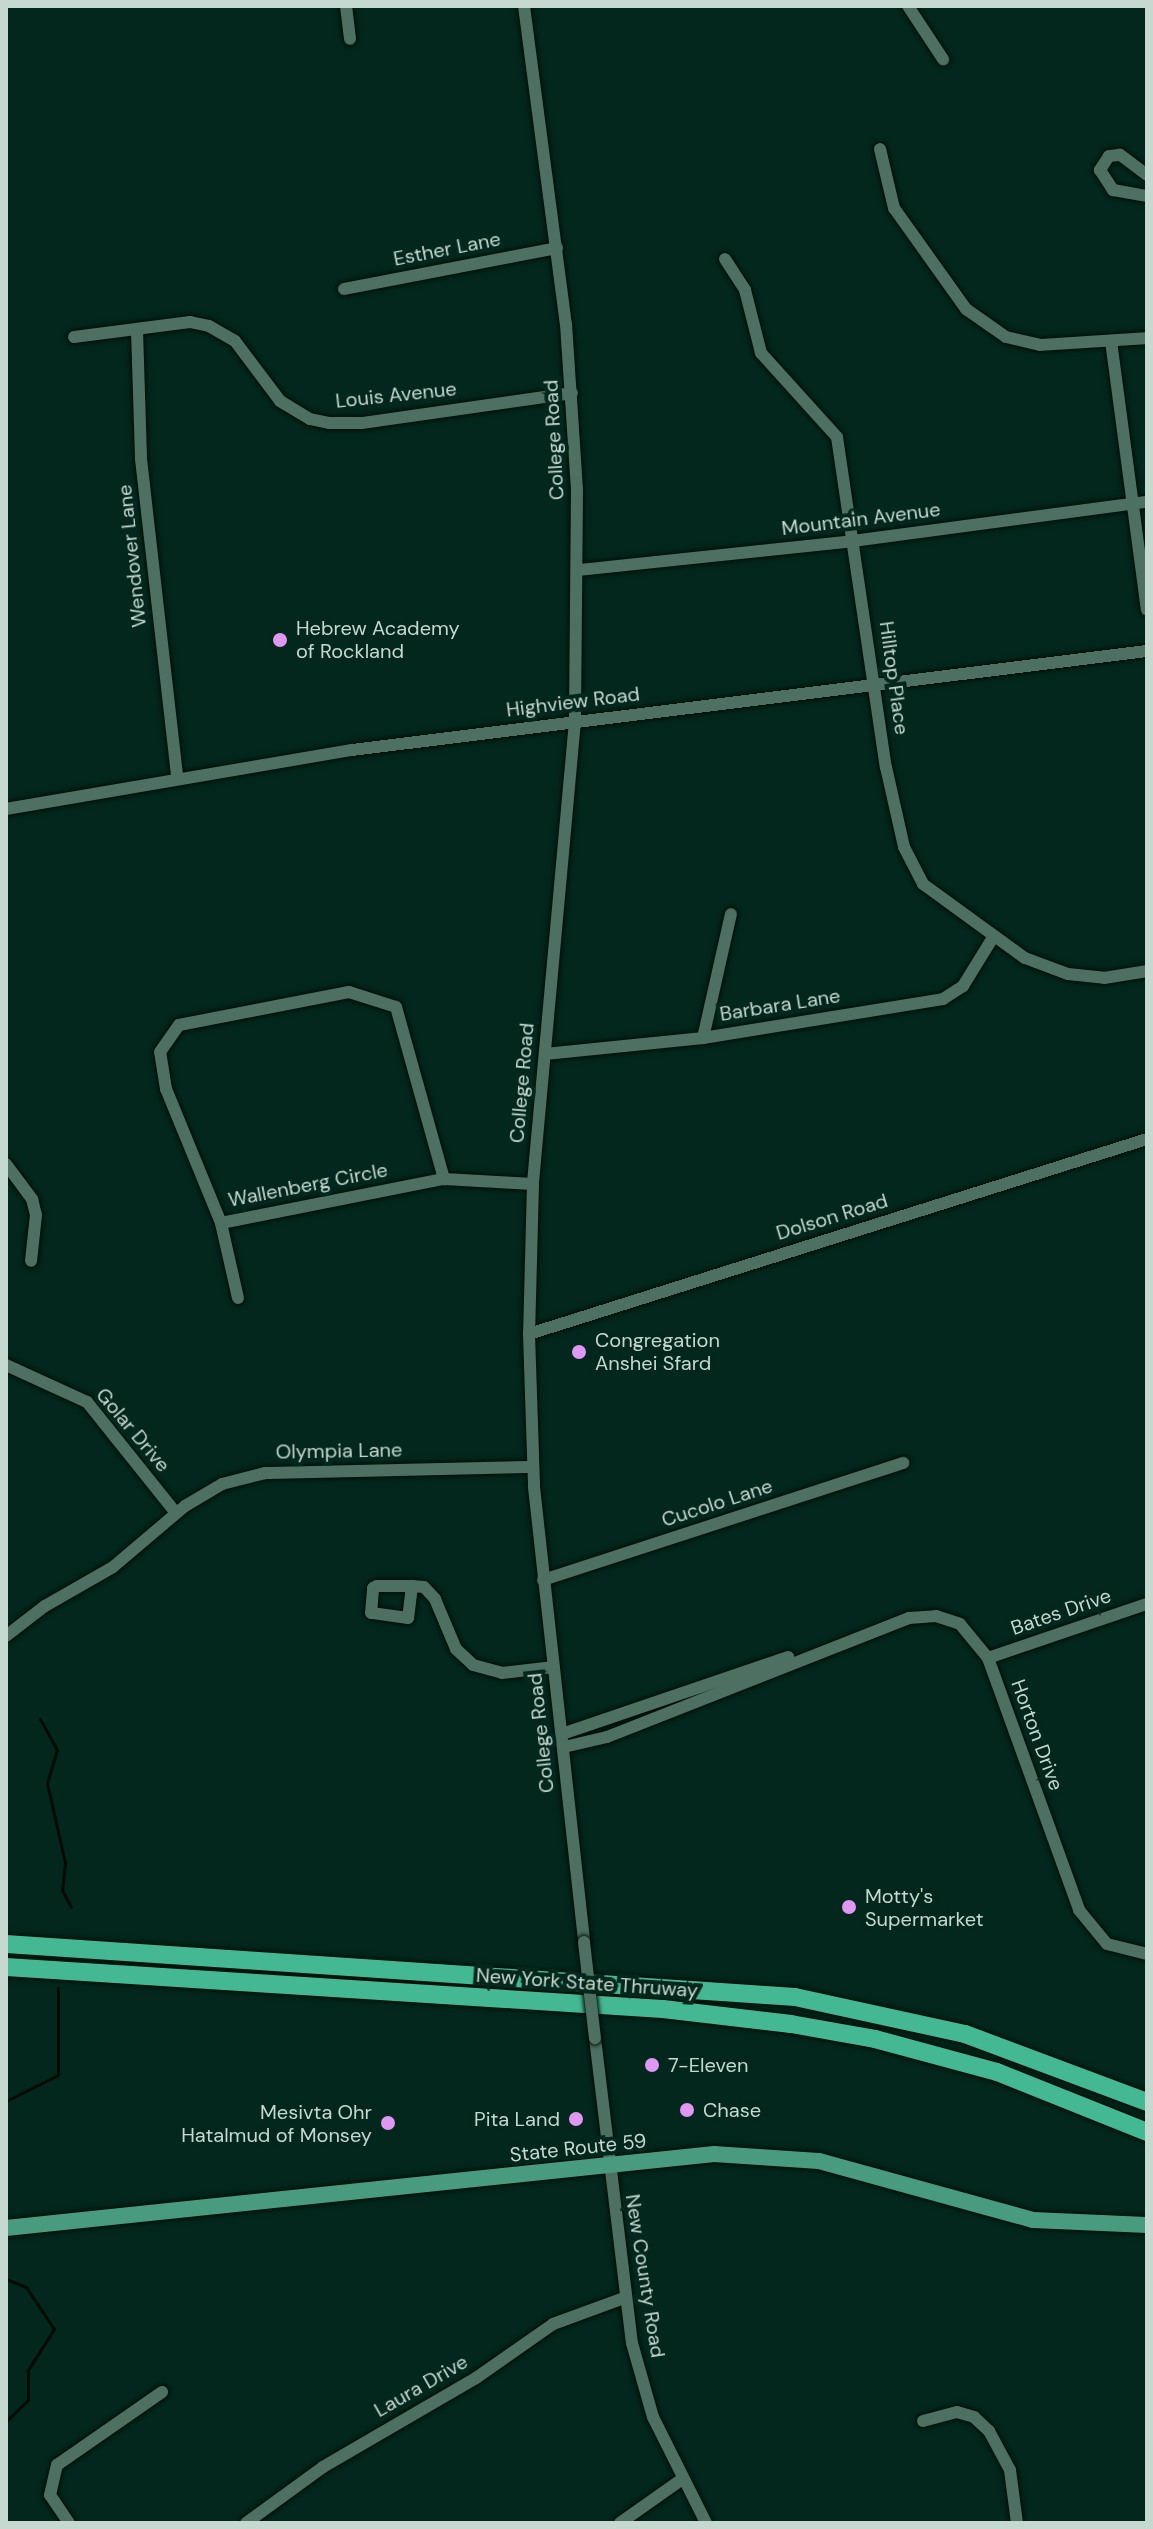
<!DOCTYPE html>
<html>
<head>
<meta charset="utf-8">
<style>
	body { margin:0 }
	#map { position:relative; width:1153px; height:2529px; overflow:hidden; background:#03271c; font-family:"DM Sans",sans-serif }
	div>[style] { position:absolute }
	.stream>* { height:3px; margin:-1.5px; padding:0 1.5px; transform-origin:1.5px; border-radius:1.5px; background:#000b06 }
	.roads { filter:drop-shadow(0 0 2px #000e07) drop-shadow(0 0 2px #000e07) }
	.minor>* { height:12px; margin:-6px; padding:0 6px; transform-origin:6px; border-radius:6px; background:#4d7062 }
	.major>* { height:16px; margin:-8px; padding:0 8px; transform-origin:8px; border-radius:8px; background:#489b7f }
	.highway>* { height:18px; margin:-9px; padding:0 9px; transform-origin:9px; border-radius:9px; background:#44b893 }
	.bridges { filter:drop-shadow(0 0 2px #000e07) drop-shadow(0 0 2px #000e07) }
	.minor-bridge>* { height:12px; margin:-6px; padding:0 6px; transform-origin:6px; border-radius:6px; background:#4d7062 }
	.dots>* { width:22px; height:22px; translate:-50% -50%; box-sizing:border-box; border:4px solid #03271c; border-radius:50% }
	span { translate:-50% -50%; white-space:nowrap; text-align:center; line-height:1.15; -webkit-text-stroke:8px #03271c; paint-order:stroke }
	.street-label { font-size:20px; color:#c6d9d1 }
	.poi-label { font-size:20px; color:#c6d9d1 }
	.left { translate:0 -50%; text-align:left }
	.right { translate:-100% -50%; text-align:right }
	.frame { position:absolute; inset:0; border:8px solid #c6d9d1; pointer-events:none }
</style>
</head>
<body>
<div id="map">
	<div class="stream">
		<i style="left:40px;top:1719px;width:35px;rotate:61deg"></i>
		<i style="left:57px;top:1750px;width:34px;rotate:107deg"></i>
		<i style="left:47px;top:1783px;width:82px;rotate:77.3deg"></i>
		<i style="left:65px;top:1863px;width:27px;rotate:96deg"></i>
		<i style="left:62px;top:1890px;width:19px;rotate:62deg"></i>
		<i style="left:6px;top:2101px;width:58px;rotate:-26.6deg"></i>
		<i style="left:58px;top:2075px;width:87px;rotate:-90deg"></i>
		<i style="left:6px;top:2279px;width:22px;rotate:22deg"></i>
		<i style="left:26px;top:2287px;width:50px;rotate:56.3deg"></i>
		<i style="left:54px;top:2329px;width:49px;rotate:122.4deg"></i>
		<i style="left:28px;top:2370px;width:30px;rotate:90deg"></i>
		<i style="left:28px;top:2400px;width:30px;rotate:136deg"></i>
	</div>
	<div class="roads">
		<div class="minor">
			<i style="left:346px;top:6px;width:33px;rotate:83deg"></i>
			<i style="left:524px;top:6px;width:321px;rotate:82.5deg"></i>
			<i style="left:566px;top:324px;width:165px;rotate:86.2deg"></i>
			<i style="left:577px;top:489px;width:232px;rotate:90.5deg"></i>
			<i style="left:575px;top:721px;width:465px;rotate:95.2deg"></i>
			<i style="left:533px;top:1184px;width:150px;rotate:91.5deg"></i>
			<i style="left:529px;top:1334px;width:153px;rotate:88.1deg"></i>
			<i style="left:534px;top:1487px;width:458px;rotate:83.7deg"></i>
			<i style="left:908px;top:6px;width:64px;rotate:56.6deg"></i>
			<i style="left:880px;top:149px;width:61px;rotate:76.7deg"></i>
			<i style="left:894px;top:208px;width:124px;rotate:54.5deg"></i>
			<i style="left:966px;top:309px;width:49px;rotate:35deg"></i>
			<i style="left:1006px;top:337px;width:35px;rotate:13deg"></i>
			<i style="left:1040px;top:345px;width:107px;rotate:-3.7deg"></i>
			<i style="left:1147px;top:175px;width:34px;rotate:-143deg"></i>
			<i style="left:1120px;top:155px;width:11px;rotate:175deg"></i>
			<i style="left:1109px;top:156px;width:17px;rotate:123deg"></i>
			<i style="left:1100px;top:170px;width:24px;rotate:57deg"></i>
			<i style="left:1113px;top:190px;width:35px;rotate:10deg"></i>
			<i style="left:725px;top:259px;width:37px;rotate:57deg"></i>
			<i style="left:745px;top:290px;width:65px;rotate:75.7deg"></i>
			<i style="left:761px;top:353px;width:113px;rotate:47.9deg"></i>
			<i style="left:837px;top:437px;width:334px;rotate:81.6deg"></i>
			<i style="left:886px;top:767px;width:82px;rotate:77.3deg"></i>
			<i style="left:904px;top:847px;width:42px;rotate:62.8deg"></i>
			<i style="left:923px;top:884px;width:126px;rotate:36deg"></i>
			<i style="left:1025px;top:958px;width:46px;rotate:20.4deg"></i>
			<i style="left:1068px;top:974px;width:36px;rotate:6deg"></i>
			<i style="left:1104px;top:978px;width:44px;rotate:-9.2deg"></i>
			<i style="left:344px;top:289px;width:217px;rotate:-10.9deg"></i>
			<i style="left:137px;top:330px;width:129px;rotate:88.2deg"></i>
			<i style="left:141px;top:459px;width:320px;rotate:83.5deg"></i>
			<i style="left:74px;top:337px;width:117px;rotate:-7.4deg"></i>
			<i style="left:190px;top:322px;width:19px;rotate:12deg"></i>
			<i style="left:209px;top:326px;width:30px;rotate:30deg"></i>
			<i style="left:235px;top:341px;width:75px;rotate:53.1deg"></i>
			<i style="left:280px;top:401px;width:35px;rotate:31deg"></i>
			<i style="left:310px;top:419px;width:19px;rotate:12deg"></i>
			<i style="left:329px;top:423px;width:33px"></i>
			<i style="left:362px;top:423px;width:212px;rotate:-8.1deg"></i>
			<i style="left:1111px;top:341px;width:271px;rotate:82.4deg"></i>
			<i style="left:579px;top:570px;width:276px;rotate:-6deg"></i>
			<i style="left:853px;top:541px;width:297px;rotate:-7.6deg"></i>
			<i style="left:6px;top:809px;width:351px;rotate:-9.7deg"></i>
			<i style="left:352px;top:750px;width:801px;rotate:-7.1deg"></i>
			<i style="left:703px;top:1038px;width:127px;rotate:-77.3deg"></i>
			<i style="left:545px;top:1054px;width:159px;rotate:-5.8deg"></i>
			<i style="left:703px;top:1038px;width:243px;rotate:-9.2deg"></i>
			<i style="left:943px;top:999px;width:24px;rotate:-33deg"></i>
			<i style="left:963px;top:986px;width:55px;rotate:-58.3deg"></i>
			<i style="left:6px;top:1164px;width:44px;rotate:53.4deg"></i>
			<i style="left:32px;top:1199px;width:16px;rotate:76deg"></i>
			<i style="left:36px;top:1215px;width:46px;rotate:96.2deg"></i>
			<i style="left:221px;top:1223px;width:227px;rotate:-11.2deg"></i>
			<i style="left:444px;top:1179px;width:89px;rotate:3.2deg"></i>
			<i style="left:238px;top:1298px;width:77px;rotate:-102.8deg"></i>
			<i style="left:221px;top:1223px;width:145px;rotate:-112.3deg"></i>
			<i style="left:166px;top:1089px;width:37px;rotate:-99deg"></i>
			<i style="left:160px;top:1052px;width:33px;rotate:-55deg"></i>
			<i style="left:179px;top:1025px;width:173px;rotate:-11deg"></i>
			<i style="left:349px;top:992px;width:49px;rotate:17.7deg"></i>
			<i style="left:396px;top:1007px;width:179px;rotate:74.4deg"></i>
			<i style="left:529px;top:1334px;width:648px;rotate:-17.51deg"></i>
			<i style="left:6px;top:1365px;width:89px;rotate:24.6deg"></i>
			<i style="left:87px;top:1402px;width:142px;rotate:51.3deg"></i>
			<i style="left:543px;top:1580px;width:379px;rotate:-18deg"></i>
			<i style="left:412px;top:1586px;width:32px;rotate:97deg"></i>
			<i style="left:408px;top:1618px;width:37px;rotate:-172deg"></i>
			<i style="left:371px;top:1613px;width:25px;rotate:-85deg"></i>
			<i style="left:373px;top:1588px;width:4px;rotate:-27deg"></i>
			<i style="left:377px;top:1586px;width:35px"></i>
			<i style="left:412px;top:1586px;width:12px;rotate:5deg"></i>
			<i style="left:424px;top:1587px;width:16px;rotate:47deg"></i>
			<i style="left:435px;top:1599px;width:54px;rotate:67.2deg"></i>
			<i style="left:456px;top:1649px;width:23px;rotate:43deg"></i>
			<i style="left:473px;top:1665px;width:30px;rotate:15deg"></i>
			<i style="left:502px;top:1673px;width:52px;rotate:-6.6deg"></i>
			<i style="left:6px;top:1636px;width:49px;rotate:-37.6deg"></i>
			<i style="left:45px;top:1606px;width:78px;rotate:-29.8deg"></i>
			<i style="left:113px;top:1567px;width:94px;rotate:-40.3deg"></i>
			<i style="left:185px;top:1506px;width:43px;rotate:-30.7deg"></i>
			<i style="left:222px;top:1484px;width:44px;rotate:-14.3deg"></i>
			<i style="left:265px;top:1473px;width:267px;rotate:-1.3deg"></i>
			<i style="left:988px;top:1658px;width:168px;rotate:-18.8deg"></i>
			<i style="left:562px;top:1734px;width:239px;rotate:-18.8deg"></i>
			<i style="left:564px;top:1747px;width:44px;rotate:-13.1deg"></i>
			<i style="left:607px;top:1737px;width:325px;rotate:-21.5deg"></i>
			<i style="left:909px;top:1618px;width:27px;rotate:-4deg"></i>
			<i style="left:936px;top:1616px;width:25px;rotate:18deg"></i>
			<i style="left:960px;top:1624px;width:44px;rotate:50.5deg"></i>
			<i style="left:988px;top:1658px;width:268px;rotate:70.1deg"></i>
			<i style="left:1079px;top:1910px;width:44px;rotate:50.5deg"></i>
			<i style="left:1107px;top:1944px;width:41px;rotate:14deg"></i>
			<i style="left:595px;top:2038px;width:307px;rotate:83.1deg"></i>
			<i style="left:632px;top:2343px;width:77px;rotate:74.2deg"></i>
			<i style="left:653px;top:2417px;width:119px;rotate:63.4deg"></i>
			<i style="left:923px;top:2421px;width:35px;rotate:-15deg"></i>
			<i style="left:957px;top:2412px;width:18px;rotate:16deg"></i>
			<i style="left:974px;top:2417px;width:21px;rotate:43deg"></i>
			<i style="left:989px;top:2431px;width:44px;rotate:61.7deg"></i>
			<i style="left:1010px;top:2470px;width:53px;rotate:82.5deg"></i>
			<i style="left:69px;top:2523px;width:34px;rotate:-124deg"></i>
			<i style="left:50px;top:2495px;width:31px;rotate:-77deg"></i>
			<i style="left:57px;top:2465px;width:128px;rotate:-34.8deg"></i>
			<i style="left:246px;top:2523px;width:95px;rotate:-36deg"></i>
			<i style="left:323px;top:2467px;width:177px;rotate:-30.2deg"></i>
			<i style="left:476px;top:2378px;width:94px;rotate:-35deg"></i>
			<i style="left:553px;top:2324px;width:76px;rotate:-20.1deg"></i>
			<i style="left:620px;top:2523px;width:75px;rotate:-35.2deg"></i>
		</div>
		<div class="major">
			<i style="left:6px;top:2228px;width:712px;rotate:-5.97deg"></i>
			<i style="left:714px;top:2154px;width:105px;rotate:3.8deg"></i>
			<i style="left:819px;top:2161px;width:222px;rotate:15.4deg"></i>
			<i style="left:1033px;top:2220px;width:114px;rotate:2.5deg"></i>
		</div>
		<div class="highway">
			<i style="left:6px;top:1944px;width:791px;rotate:3.84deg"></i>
			<i style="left:795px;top:1997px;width:174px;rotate:12.3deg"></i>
			<i style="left:965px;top:2034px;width:194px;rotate:20.5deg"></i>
			<i style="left:6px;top:1967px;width:658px;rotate:3.66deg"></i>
			<i style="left:663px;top:2009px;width:129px;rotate:6.7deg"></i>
			<i style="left:791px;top:2024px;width:85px;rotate:10.1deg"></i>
			<i style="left:875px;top:2039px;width:126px;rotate:15.1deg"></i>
			<i style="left:997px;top:2072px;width:162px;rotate:21.8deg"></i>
		</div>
	</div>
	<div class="bridges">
		<div class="minor-bridge">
			<i style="left:584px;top:1942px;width:97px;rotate:83.5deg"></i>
		</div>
	</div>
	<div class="dots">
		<i style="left:280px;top:640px;background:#de98f2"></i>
		<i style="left:579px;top:1352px;background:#de98f2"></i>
		<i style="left:849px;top:1907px;background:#de98f2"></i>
		<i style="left:652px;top:2065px;background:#de98f2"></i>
		<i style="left:687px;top:2110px;background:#de98f2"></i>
		<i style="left:576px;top:2119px;background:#de98f2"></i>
		<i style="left:388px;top:2123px;background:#de98f2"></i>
	</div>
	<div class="street-label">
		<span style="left:447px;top:249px;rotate:-11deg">Esther Lane</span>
		<span style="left:396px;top:395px;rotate:-6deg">Louis Avenue</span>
		<span style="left:554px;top:440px;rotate:-93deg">College Road</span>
		<span style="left:861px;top:519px;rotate:-7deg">Mountain Avenue</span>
		<span style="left:132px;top:556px;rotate:-96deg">Wendover Lane</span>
		<span style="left:894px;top:678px;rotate:82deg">Hilltop Place</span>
		<span style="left:573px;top:702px;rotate:-7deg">Highview Road</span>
		<span style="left:780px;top:1005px;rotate:-9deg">Barbara Lane</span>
		<span style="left:522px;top:1083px;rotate:-85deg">College Road</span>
		<span style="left:308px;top:1185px;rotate:-11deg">Wallenberg Circle</span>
		<span style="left:832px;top:1217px;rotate:-17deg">Dolson Road</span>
		<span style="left:133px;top:1430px;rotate:50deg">Golar Drive</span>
		<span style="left:339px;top:1451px;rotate:-1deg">Olympia Lane</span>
		<span style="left:717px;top:1503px;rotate:-18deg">Cucolo Lane</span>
		<span style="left:1061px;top:1612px;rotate:-19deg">Bates Drive</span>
		<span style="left:541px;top:1733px;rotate:-96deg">College Road</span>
		<span style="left:1037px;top:1735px;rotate:70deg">Horton Drive</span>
		<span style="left:587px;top:1983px;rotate:4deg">New York State Thruway</span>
		<span style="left:578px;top:2148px;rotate:-6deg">State Route 59</span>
		<span style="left:645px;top:2276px;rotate:81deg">New County Road</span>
		<span style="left:421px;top:2386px;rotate:-30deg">Laura Drive</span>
	</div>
	<div class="poi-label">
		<span class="left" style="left:296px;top:640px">Hebrew Academy<br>of Rockland</span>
		<span class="left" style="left:595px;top:1352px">Congregation<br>Anshei Sfard</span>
		<span class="left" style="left:865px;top:1908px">Motty's<br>Supermarket</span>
		<span class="left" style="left:668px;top:2065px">7-Eleven</span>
		<span class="left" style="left:703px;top:2110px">Chase</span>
		<span class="right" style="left:372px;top:2124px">Mesivta Ohr<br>Hatalmud of Monsey</span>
		<span class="right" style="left:560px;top:2119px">Pita Land</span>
	</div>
	<div class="frame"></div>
</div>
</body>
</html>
